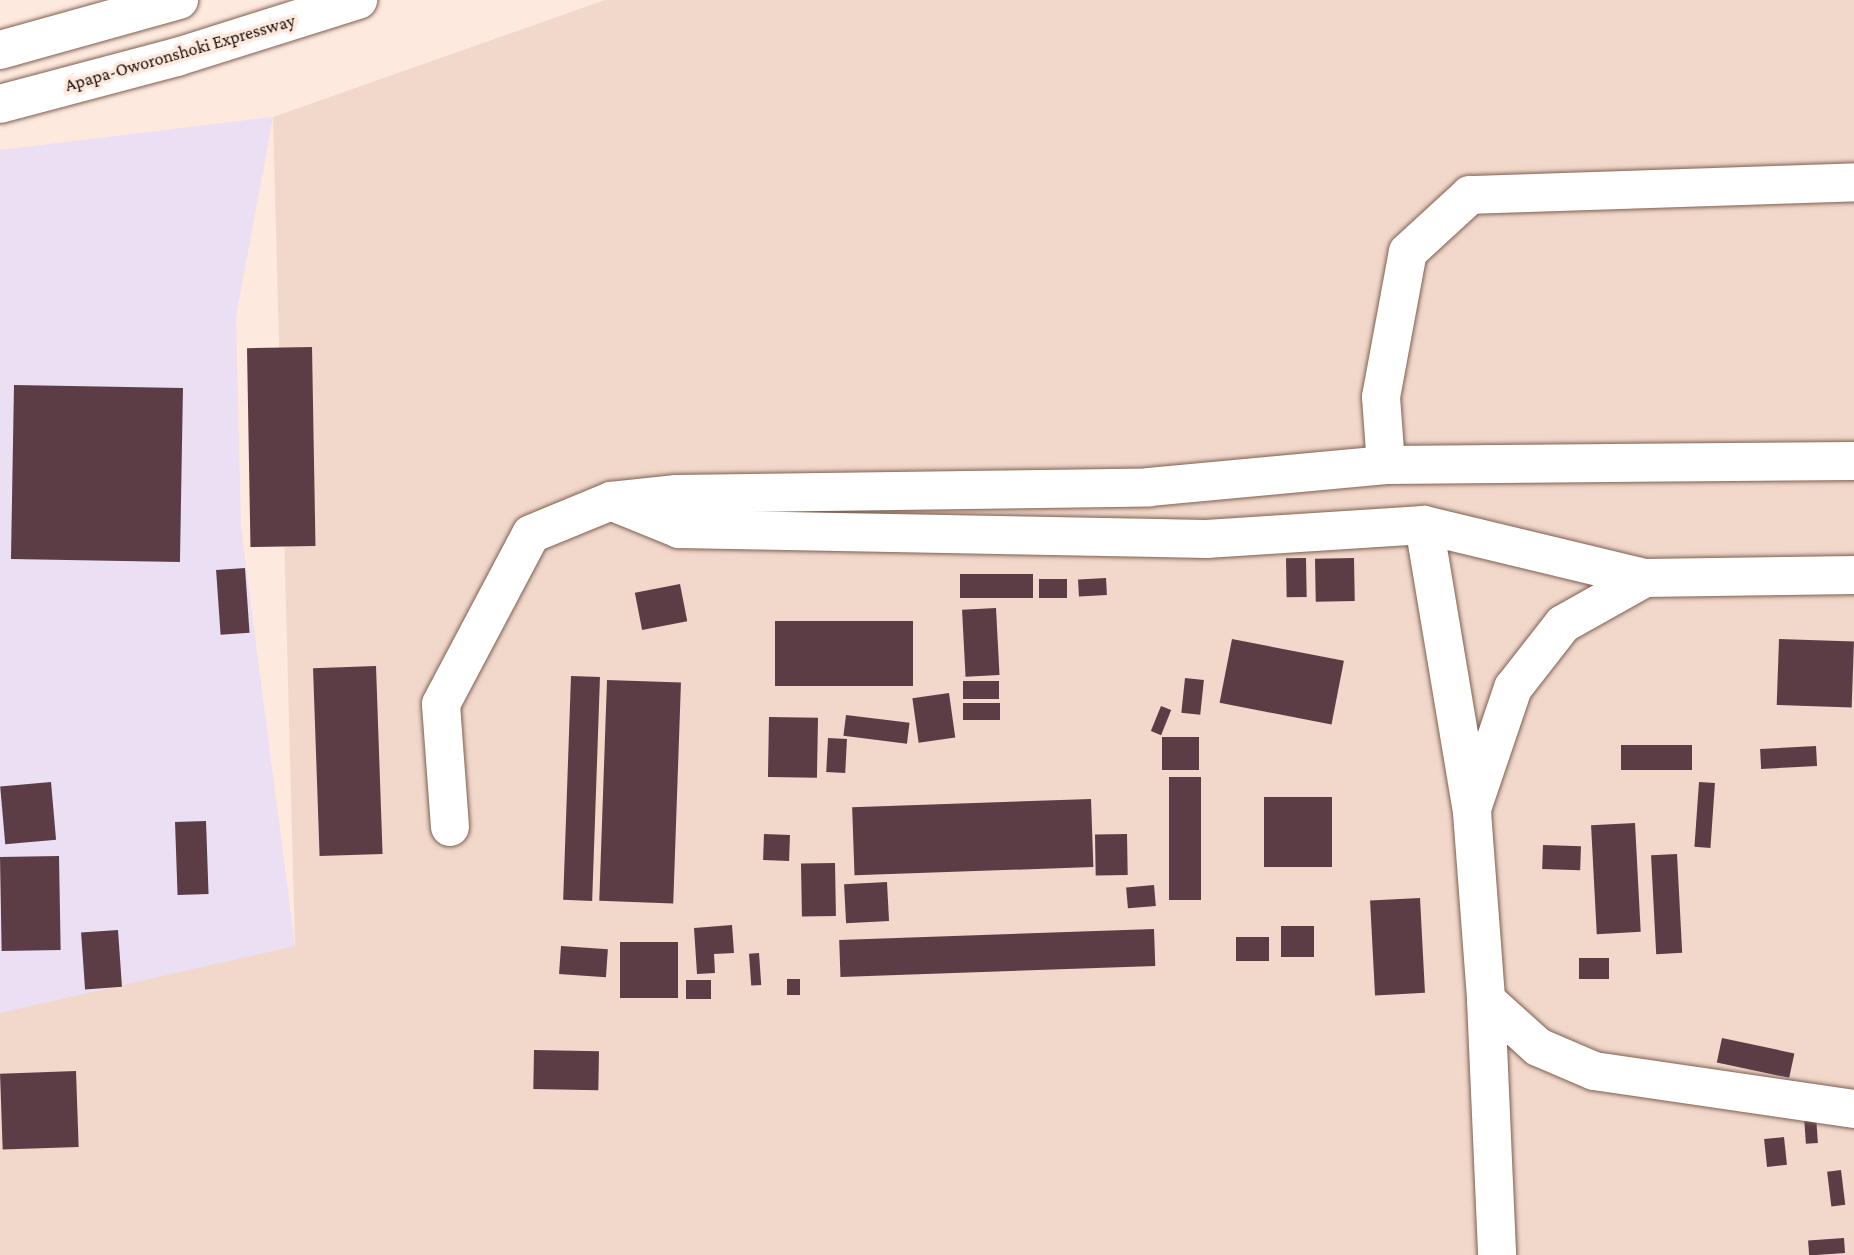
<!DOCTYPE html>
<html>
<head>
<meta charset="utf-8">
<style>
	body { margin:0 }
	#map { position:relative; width:1854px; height:1255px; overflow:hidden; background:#fee9de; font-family:"Crimson Pro",serif }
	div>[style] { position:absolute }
	.commercial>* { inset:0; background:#eadff3 }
	.built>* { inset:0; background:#f1d8cb }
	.building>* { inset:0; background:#5c3d46; transform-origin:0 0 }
	.roads { filter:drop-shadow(0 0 2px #7e6051) drop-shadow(0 0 2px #7e6051) }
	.minor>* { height:38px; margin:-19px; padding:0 19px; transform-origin:19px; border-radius:19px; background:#fff }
	.major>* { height:38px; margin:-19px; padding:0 19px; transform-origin:19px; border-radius:19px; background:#fff }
	.highway>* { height:38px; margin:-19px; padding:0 19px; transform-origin:19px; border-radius:19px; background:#fff }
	span { translate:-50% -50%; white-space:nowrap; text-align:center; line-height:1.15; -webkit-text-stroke:7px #fee9de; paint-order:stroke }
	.street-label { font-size:18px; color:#190e08 }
</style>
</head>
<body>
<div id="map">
	<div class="commercial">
		<i style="clip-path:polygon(273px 117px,236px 317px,241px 528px,295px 946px,0 1015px,0 150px)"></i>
	</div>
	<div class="built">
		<i style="clip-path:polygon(605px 0,1854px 0,1854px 1255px,0 1255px,0 1013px,295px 946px,273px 117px)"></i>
	</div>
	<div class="building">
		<i style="left:312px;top:347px;width:199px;height:65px;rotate:89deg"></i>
		<i style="left:14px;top:385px;width:169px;height:174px;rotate:1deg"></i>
		<i style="left:1306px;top:558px;width:39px;height:20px;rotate:89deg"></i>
		<i style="left:1354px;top:558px;width:43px;height:39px;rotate:89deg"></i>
		<i style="left:245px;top:568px;width:65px;height:29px;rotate:86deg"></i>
		<i style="left:960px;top:574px;width:73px;height:24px"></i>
		<i style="left:1106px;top:578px;width:17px;height:28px;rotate:87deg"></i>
		<i style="left:1039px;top:579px;width:28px;height:19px"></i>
		<i style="left:680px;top:584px;width:38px;height:46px;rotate:79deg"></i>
		<i style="left:996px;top:608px;width:67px;height:34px;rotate:87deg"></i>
		<i style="left:775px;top:621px;width:138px;height:65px"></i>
		<i style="left:1232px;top:639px;width:114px;height:65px;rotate:11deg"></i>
		<i style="left:1779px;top:639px;width:75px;height:66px;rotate:2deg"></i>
		<i style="left:376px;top:666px;width:188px;height:63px;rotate:88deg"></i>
		<i style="left:571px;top:676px;width:29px;height:224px;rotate:2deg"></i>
		<i style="left:1185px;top:678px;width:19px;height:35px;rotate:6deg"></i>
		<i style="left:607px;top:680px;width:74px;height:221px;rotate:2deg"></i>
		<i style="left:999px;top:681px;width:18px;height:36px;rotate:90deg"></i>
		<i style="left:949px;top:693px;width:45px;height:37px;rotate:82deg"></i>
		<i style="left:1000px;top:703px;width:17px;height:37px;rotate:90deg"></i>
		<i style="left:1161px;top:706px;width:11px;height:27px;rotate:22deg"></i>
		<i style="left:846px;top:715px;width:64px;height:21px;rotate:7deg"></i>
		<i style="left:769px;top:717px;width:49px;height:60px;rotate:1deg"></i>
		<i style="left:1162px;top:737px;width:37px;height:33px"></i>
		<i style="left:828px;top:738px;width:19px;height:34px;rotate:3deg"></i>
		<i style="left:1692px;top:745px;width:25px;height:71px;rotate:90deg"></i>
		<i style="left:1816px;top:746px;width:20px;height:56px;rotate:87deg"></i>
		<i style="left:1169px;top:777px;width:32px;height:123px"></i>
		<i style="left:51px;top:782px;width:58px;height:51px;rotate:85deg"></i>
		<i style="left:1699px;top:782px;width:16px;height:65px;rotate:4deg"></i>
		<i style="left:1264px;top:797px;width:68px;height:70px"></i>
		<i style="left:1091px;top:799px;width:68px;height:239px;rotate:88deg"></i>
		<i style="left:206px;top:821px;width:73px;height:31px;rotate:88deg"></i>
		<i style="left:1635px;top:823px;width:109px;height:44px;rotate:87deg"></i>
		<i style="left:764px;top:834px;width:26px;height:26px;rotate:2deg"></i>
		<i style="left:1127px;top:834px;width:41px;height:32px;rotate:89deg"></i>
		<i style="left:1543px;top:845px;width:38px;height:24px;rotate:2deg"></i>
		<i style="left:1677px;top:854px;width:99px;height:26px;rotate:87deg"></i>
		<i style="left:59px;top:856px;width:94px;height:59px;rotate:89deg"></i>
		<i style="left:835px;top:863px;width:53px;height:34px;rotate:89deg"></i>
		<i style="left:887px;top:882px;width:39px;height:43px;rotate:87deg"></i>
		<i style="left:1154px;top:885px;width:21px;height:28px;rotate:85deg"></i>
		<i style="left:1420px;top:898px;width:95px;height:50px;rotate:87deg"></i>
		<i style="clip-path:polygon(732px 925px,734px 953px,714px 954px,715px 973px,697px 974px,694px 928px)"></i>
		<i style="left:1281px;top:926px;width:33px;height:31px"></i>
		<i style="left:1154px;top:929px;width:37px;height:315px;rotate:88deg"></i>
		<i style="left:118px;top:930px;width:57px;height:37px;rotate:86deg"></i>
		<i style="left:1269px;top:937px;width:24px;height:33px;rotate:90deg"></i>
		<i style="left:620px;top:942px;width:58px;height:56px"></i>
		<i style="left:561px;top:946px;width:47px;height:28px;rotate:4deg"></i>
		<i style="left:759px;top:953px;width:32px;height:10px;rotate:86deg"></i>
		<i style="left:1579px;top:958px;width:30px;height:21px"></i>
		<i style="left:787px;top:979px;width:13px;height:16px"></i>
		<i style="left:686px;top:980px;width:25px;height:19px"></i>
		<i style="left:1722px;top:1038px;width:74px;height:25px;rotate:12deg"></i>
		<i style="left:534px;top:1050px;width:65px;height:39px;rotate:1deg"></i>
		<i style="left:76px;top:1071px;width:76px;height:76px;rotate:88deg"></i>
		<i style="left:1816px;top:1116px;width:27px;height:12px;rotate:86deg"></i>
		<i style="left:1784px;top:1137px;width:28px;height:20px;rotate:84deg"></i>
		<i style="left:1841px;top:1170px;width:35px;height:14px;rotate:83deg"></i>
		<i style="left:1844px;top:1238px;width:15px;height:36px;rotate:86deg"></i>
	</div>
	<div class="roads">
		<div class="minor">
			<i style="left:1386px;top:465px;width:68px;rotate:-94.2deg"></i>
			<i style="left:1381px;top:397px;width:147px;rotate:-79.5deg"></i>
			<i style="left:1408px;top:252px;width:84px;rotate:-42.6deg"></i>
			<i style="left:1470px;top:195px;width:384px;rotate:-1.9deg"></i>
			<i style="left:613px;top:502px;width:71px;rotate:22.2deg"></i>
			<i style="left:679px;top:529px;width:527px;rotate:1.09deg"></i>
			<i style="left:1206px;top:539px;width:218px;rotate:-3.7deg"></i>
			<i style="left:1424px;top:525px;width:227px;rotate:13.5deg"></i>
			<i style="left:1645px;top:578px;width:209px;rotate:-0.8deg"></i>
			<i style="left:1424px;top:525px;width:291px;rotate:80.5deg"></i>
			<i style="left:1472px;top:812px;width:189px;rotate:85.7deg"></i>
			<i style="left:1486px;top:1000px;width:255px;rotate:87.5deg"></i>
			<i style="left:1473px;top:806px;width:125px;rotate:-71.3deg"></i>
			<i style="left:1513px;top:688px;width:81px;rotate:-52deg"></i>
			<i style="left:1563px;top:624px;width:94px;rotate:-29.3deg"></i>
			<i style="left:450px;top:827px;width:123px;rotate:-94.2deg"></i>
			<i style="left:441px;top:704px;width:192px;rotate:-62.1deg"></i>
			<i style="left:531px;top:534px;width:87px;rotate:-22.4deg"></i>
			<i style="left:611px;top:501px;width:66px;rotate:-6.1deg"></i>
			<i style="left:677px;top:494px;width:472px;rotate:-0.8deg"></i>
			<i style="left:1149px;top:487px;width:238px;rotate:-5.3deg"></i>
			<i style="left:1386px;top:465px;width:468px;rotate:-0.5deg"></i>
			<i style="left:1486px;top:1000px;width:70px;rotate:42.1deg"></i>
			<i style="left:1538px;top:1047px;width:61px;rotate:23.2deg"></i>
			<i style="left:1594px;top:1071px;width:263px;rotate:8.3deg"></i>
		</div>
		<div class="major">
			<i style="left:0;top:104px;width:183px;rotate:-14.9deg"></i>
			<i style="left:177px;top:57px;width:190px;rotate:-17.5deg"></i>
		</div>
		<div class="highway">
			<i style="left:0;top:50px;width:186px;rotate:-15.6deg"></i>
		</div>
	</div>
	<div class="street-label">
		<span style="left:180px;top:53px;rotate:-16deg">Apapa-Oworonshoki Expressway</span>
	</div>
</div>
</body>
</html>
